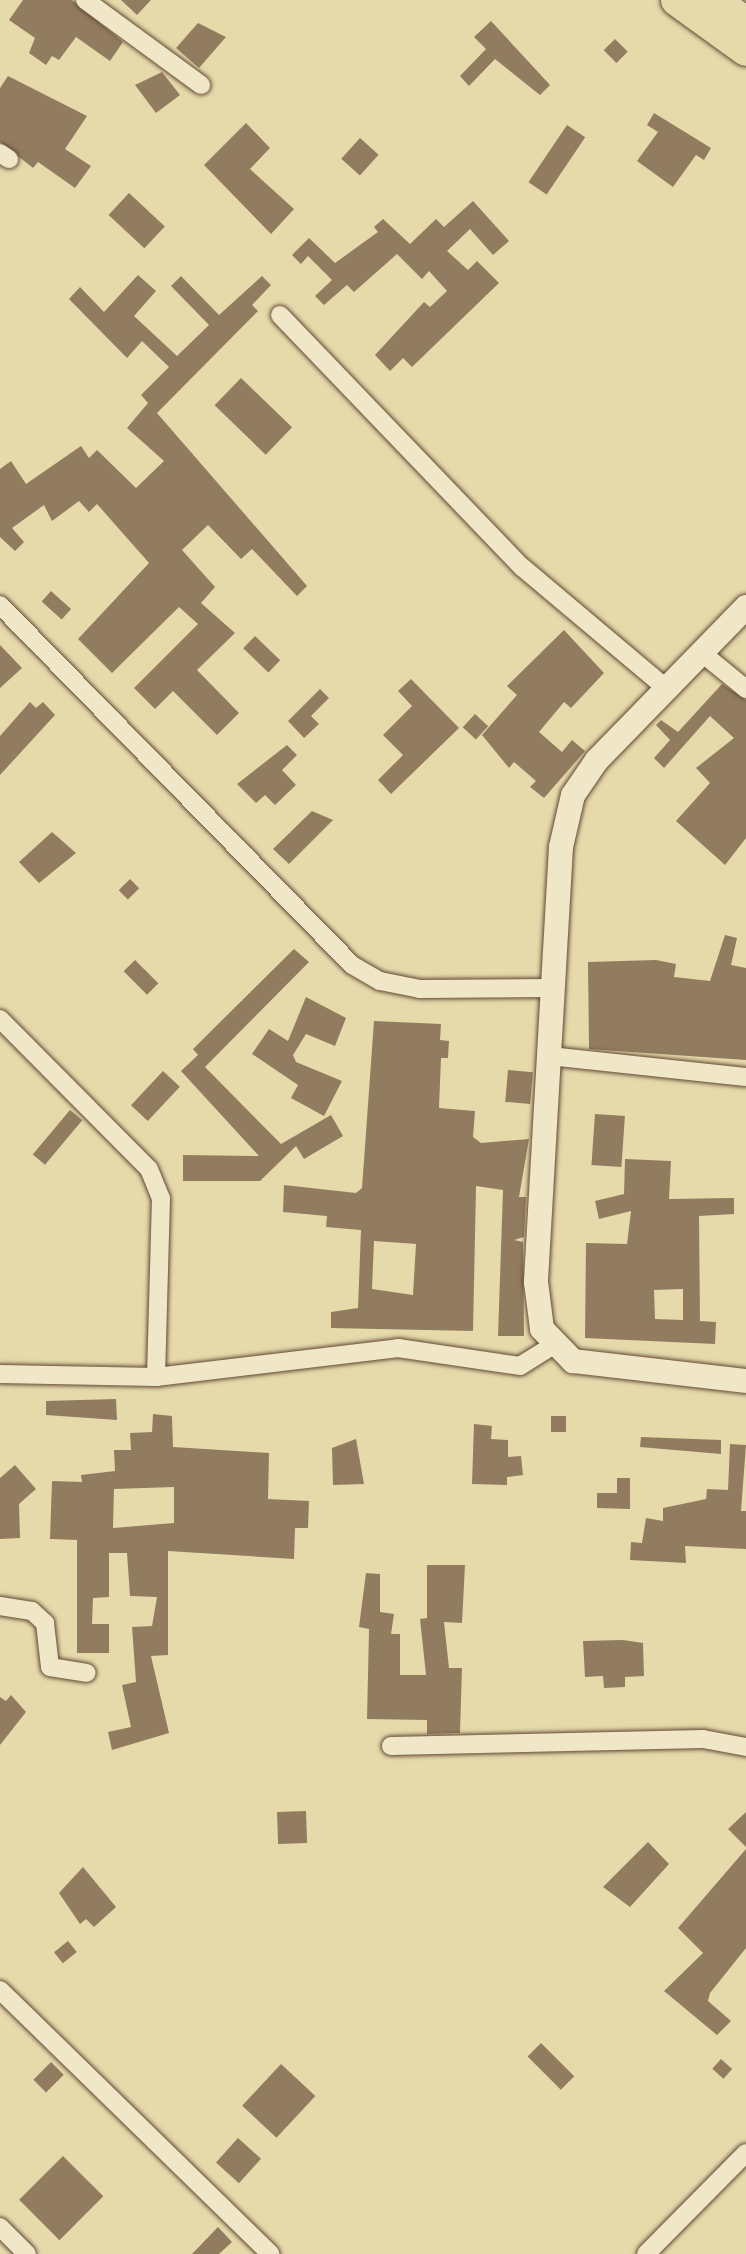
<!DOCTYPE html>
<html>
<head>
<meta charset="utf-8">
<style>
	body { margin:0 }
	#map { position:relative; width:746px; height:2254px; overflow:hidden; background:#e6daab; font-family:"Old Standard TT",serif }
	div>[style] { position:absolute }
	.building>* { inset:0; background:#927c5f; transform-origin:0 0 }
	.roads { filter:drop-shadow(0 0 2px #624834) drop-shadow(0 0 2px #624834) }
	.street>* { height:18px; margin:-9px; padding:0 9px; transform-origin:9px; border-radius:9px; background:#efe7c8 }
	.secondary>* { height:24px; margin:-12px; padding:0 12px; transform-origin:12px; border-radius:12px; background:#efe7c8 }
	.highway>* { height:32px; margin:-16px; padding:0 16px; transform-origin:16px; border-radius:16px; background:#e6daab }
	span { translate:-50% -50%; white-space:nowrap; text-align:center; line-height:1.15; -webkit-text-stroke:7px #efe7c8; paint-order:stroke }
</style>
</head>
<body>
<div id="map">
	<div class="building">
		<i style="clip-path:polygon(23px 0,72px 0,123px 42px,110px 61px,76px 37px,59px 60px,52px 56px,46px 65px,29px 53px,35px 38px,9px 20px)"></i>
		<i style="clip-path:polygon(121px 0,151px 0,137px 15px)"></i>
		<i style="clip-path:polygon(491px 21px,550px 85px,540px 95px,495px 59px,469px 86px,460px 76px,486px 49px,474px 37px)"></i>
		<i style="clip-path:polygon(198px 23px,226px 37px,199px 68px,176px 48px)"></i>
		<i style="left:615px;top:39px;width:18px;height:16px;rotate:45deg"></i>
		<i style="clip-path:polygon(162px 72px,180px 95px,156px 113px,135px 85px)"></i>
		<i style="clip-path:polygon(8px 76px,87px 116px,65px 149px,91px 166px,75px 188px,38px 162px,33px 168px,0 142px,0 88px)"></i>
		<i style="clip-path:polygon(654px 113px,711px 148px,704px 160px,696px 155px,673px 187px,637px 161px,658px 132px,647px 125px)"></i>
		<i style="clip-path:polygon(246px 123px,270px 148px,250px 169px,294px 209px,271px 234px,204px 165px)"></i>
		<i style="left:567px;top:125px;width:22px;height:69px;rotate:34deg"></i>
		<i style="left:360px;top:138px;width:25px;height:28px;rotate:42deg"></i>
		<i style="left:129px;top:193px;width:49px;height:30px;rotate:43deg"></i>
		<i style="clip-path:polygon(473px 201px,509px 241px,493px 255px,470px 229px,447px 251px,468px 270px,477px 261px,499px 283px,412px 367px,403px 358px,390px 371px,375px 355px,424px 302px,430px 307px,447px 291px,429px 271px,422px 279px,397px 254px,354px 292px,347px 285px,324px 305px,315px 296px,332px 280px,308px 256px,301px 264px,292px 255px,309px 238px,335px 263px,378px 232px,374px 227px,383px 219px,410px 244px,436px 219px,444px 227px)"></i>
		<i style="clip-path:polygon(138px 275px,156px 291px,134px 316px,177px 356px,209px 325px,171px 286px,181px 276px,219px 315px,262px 276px,271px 285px,252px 305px,258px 311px,157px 413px,307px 586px,297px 596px,252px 549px,241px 559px,208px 525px,182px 550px,215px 587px,201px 603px,235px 633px,197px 670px,239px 713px,217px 735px,173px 691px,155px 709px,134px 688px,198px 624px,179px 607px,112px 673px,78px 639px,149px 563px,97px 504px,89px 512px,79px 501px,52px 521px,44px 505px,12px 528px,24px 542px,15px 551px,0 537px,0 469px,11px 461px,26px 484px,81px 446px,89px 458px,97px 450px,136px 488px,164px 461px,127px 428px,148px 403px,141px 395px,169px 367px,142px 341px,127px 358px,69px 299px,80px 287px,104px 312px)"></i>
		<i style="left:241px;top:378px;width:71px;height:38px;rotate:44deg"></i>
		<i style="left:51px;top:591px;width:27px;height:14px;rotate:42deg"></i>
		<i style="clip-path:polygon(564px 630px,604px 673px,571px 708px,564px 702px,539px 732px,562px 752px,572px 740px,585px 751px,544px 798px,530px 787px,536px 781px,514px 762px,509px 768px,482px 735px,517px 695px,507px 686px)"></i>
		<i style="left:255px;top:636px;width:35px;height:17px;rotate:44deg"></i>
		<i style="clip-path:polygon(0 645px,22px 668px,0 688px)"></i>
		<i style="clip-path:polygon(411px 679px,459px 728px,391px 794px,378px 780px,403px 755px,383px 735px,412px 706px,398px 691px)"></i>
		<i style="clip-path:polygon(722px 684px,746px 700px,746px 838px,725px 865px,676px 821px,710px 783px,696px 768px,734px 738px,710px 716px,664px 768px,654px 758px,670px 740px,656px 725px,661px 720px,678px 732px)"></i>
		<i style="clip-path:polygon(320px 689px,329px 698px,311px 716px,319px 724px,304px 738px,288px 721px)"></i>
		<i style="clip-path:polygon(30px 702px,36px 708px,43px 702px,55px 715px,0 775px,0 736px)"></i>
		<i style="left:475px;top:714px;width:18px;height:18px;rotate:43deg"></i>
		<i style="clip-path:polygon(287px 745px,297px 755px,282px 770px,296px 785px,275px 805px,265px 795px,256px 803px,237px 784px)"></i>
		<i style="clip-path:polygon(312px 811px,333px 820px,289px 864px,273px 849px)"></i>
		<i style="clip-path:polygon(52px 832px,76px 853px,39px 883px,19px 862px)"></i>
		<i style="left:130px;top:879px;width:13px;height:16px;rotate:45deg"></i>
		<i style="clip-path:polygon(725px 935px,737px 938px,731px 965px,746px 968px,746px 1060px,589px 1049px,588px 962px,656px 960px,676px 964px,674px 977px,710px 981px)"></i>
		<i style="clip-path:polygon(294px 949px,309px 962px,205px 1067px,281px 1144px,331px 1115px,343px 1136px,304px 1159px,296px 1146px,260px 1181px,183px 1181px,183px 1155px,259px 1156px,181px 1071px,198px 1055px,193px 1049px)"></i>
		<i style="left:135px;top:960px;width:33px;height:16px;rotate:45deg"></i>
		<i style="clip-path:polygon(306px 997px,346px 1018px,335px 1046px,306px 1034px,293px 1055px,296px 1062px,342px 1081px,324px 1116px,291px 1098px,298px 1085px,252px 1054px,269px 1029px,288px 1041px)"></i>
		<i style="clip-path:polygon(evenodd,374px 1021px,441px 1024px,440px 1040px,449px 1041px,448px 1058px,441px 1058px,439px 1108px,475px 1111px,473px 1137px,481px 1143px,529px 1139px,519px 1197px,526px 1197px,524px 1237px,514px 1240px,523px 1242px,524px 1336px,498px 1336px,503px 1190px,476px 1186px,473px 1331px,331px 1328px,331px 1312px,358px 1308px,361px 1230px,326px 1227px,327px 1216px,283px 1212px,284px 1185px,356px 1193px,362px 1188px,374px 1021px,374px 1241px,416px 1244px,413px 1295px,372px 1289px,374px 1241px)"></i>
		<i style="left:508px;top:1070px;width:25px;height:32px;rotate:5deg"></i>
		<i style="left:163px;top:1071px;width:23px;height:47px;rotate:43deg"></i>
		<i style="left:70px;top:1110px;width:16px;height:58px;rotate:40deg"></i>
		<i style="left:595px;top:1114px;width:30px;height:51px;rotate:4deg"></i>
		<i style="clip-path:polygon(evenodd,625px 1159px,671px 1161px,669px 1199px,734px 1198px,734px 1214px,699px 1216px,700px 1321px,716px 1322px,715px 1344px,585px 1338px,586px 1243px,627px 1244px,631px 1211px,599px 1219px,595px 1201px,624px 1194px,625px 1159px,683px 1289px,683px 1320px,655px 1319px,654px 1290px,683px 1289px)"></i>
		<i style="clip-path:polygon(116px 1399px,117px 1420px,46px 1415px,46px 1401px)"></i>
		<i style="clip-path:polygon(evenodd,153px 1414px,172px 1416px,173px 1447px,269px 1453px,268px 1499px,309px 1501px,308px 1528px,295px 1528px,294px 1559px,168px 1551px,168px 1655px,151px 1656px,169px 1733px,112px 1750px,108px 1732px,131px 1727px,122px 1685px,136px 1682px,132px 1627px,152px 1626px,157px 1597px,130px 1596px,127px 1553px,109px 1553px,109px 1597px,93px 1598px,92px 1624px,109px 1624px,109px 1653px,77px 1653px,77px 1540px,50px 1539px,52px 1481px,82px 1482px,81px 1475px,115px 1471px,114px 1450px,131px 1450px,130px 1433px,152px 1432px,153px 1414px,174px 1487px,174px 1523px,113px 1528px,114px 1489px,174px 1487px)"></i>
		<i style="left:551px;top:1416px;width:15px;height:16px"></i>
		<i style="clip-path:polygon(474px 1424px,492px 1426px,491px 1439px,508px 1440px,508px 1457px,521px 1456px,523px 1475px,507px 1477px,507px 1485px,472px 1484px)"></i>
		<i style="clip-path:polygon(641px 1437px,721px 1440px,721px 1454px,640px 1447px)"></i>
		<i style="clip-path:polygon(356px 1439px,364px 1484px,333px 1485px,332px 1448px)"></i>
		<i style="clip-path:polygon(730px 1444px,746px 1445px,741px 1511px,746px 1511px,746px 1549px,685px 1546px,686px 1563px,630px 1560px,631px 1542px,642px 1543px,646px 1518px,663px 1521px,663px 1508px,706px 1499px,707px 1489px,728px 1490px)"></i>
		<i style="clip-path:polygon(15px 1465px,36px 1489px,19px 1504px,20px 1538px,0 1539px,0 1478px)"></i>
		<i style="clip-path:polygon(617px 1478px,630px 1478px,630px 1509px,597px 1508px,597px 1493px,617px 1493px)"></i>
		<i style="clip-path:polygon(427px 1565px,465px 1565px,462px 1623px,444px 1622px,449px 1668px,462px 1668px,460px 1733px,427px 1734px,427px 1720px,367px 1719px,369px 1629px,359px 1627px,366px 1573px,380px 1574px,380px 1612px,394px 1614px,391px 1634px,400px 1634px,400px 1675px,426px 1675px,420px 1619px,427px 1618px)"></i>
		<i style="clip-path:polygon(623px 1640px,643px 1643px,644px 1676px,625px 1677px,625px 1687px,604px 1688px,603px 1676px,585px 1677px,583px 1641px)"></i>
		<i style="clip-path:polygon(11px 1695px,26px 1712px,0 1745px,0 1697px,6px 1701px)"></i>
		<i style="left:306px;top:1811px;width:32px;height:29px;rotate:88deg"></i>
		<i style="clip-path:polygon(746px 1812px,746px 1847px,728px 1829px)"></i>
		<i style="clip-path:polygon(648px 1842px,669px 1864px,630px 1907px,603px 1887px)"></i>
		<i style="clip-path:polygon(746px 1849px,746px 1948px,710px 1993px,708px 2001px,731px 2021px,717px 2035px,664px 1991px,703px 1953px,678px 1928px)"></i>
		<i style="clip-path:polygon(83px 1867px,116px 1907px,94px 1927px,86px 1919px,80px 1924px,59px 1893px)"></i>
		<i style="left:68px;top:1941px;width:14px;height:18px;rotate:51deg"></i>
		<i style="left:541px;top:2043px;width:47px;height:19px;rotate:45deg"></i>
		<i style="left:721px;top:2059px;width:15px;height:13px;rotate:42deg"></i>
		<i style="left:51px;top:2062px;width:18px;height:25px;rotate:45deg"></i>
		<i style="left:281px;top:2064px;width:47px;height:57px;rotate:43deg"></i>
		<i style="left:238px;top:2138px;width:31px;height:33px;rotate:42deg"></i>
		<i style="left:63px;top:2156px;width:57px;height:62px;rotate:45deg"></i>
		<i style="clip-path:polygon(218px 2227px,232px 2242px,219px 2254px,192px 2254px)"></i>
	</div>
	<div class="roads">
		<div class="street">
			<i style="left:85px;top:0;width:144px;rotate:36.2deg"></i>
			<i style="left:0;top:153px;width:11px;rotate:34deg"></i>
			<i style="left:280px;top:315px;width:349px;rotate:46.2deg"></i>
			<i style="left:522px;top:567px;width:189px;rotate:40.1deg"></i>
			<i style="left:0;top:605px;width:503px;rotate:45.64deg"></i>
			<i style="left:352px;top:965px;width:32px;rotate:30deg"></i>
			<i style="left:380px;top:981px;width:41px;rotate:11.3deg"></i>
			<i style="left:420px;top:989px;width:134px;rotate:-0.4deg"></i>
			<i style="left:702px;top:653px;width:57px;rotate:39.3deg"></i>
			<i style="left:0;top:1019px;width:211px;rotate:45.2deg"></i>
			<i style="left:149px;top:1169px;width:31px;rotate:68deg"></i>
			<i style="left:161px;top:1198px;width:179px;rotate:91.6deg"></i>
			<i style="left:549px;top:1056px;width:198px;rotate:6.1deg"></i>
			<i style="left:0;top:1374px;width:156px;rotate:1.1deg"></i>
			<i style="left:156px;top:1377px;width:244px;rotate:-6.8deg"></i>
			<i style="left:398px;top:1348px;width:123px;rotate:8.4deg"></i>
			<i style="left:520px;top:1366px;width:38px;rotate:-32deg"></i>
			<i style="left:0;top:1606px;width:32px;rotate:9deg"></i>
			<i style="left:32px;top:1611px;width:18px;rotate:43deg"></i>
			<i style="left:45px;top:1623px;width:44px;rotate:83.5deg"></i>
			<i style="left:50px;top:1667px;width:37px;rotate:9deg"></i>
			<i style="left:391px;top:1746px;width:312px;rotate:-1.3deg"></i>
			<i style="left:703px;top:1739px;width:44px;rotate:10.5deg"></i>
			<i style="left:0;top:1990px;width:378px;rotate:44.3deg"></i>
			<i style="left:0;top:2227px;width:38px;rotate:45deg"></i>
			<i style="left:646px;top:2254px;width:142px;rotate:-45.3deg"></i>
		</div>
		<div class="secondary">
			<i style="left:746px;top:607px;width:214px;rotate:134.2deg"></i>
			<i style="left:597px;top:760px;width:42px;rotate:124.4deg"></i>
			<i style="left:573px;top:795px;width:53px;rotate:103deg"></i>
			<i style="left:561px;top:847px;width:436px;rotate:93.3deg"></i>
			<i style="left:536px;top:1282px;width:47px;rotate:82.7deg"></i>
			<i style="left:542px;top:1329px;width:45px;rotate:45.9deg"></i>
			<i style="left:573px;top:1361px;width:174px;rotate:6.6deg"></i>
		</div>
		<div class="highway">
			<i style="left:677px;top:0;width:85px;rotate:35.9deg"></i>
			<i style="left:714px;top:0;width:39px;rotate:36deg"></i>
		</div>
	</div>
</div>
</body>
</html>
